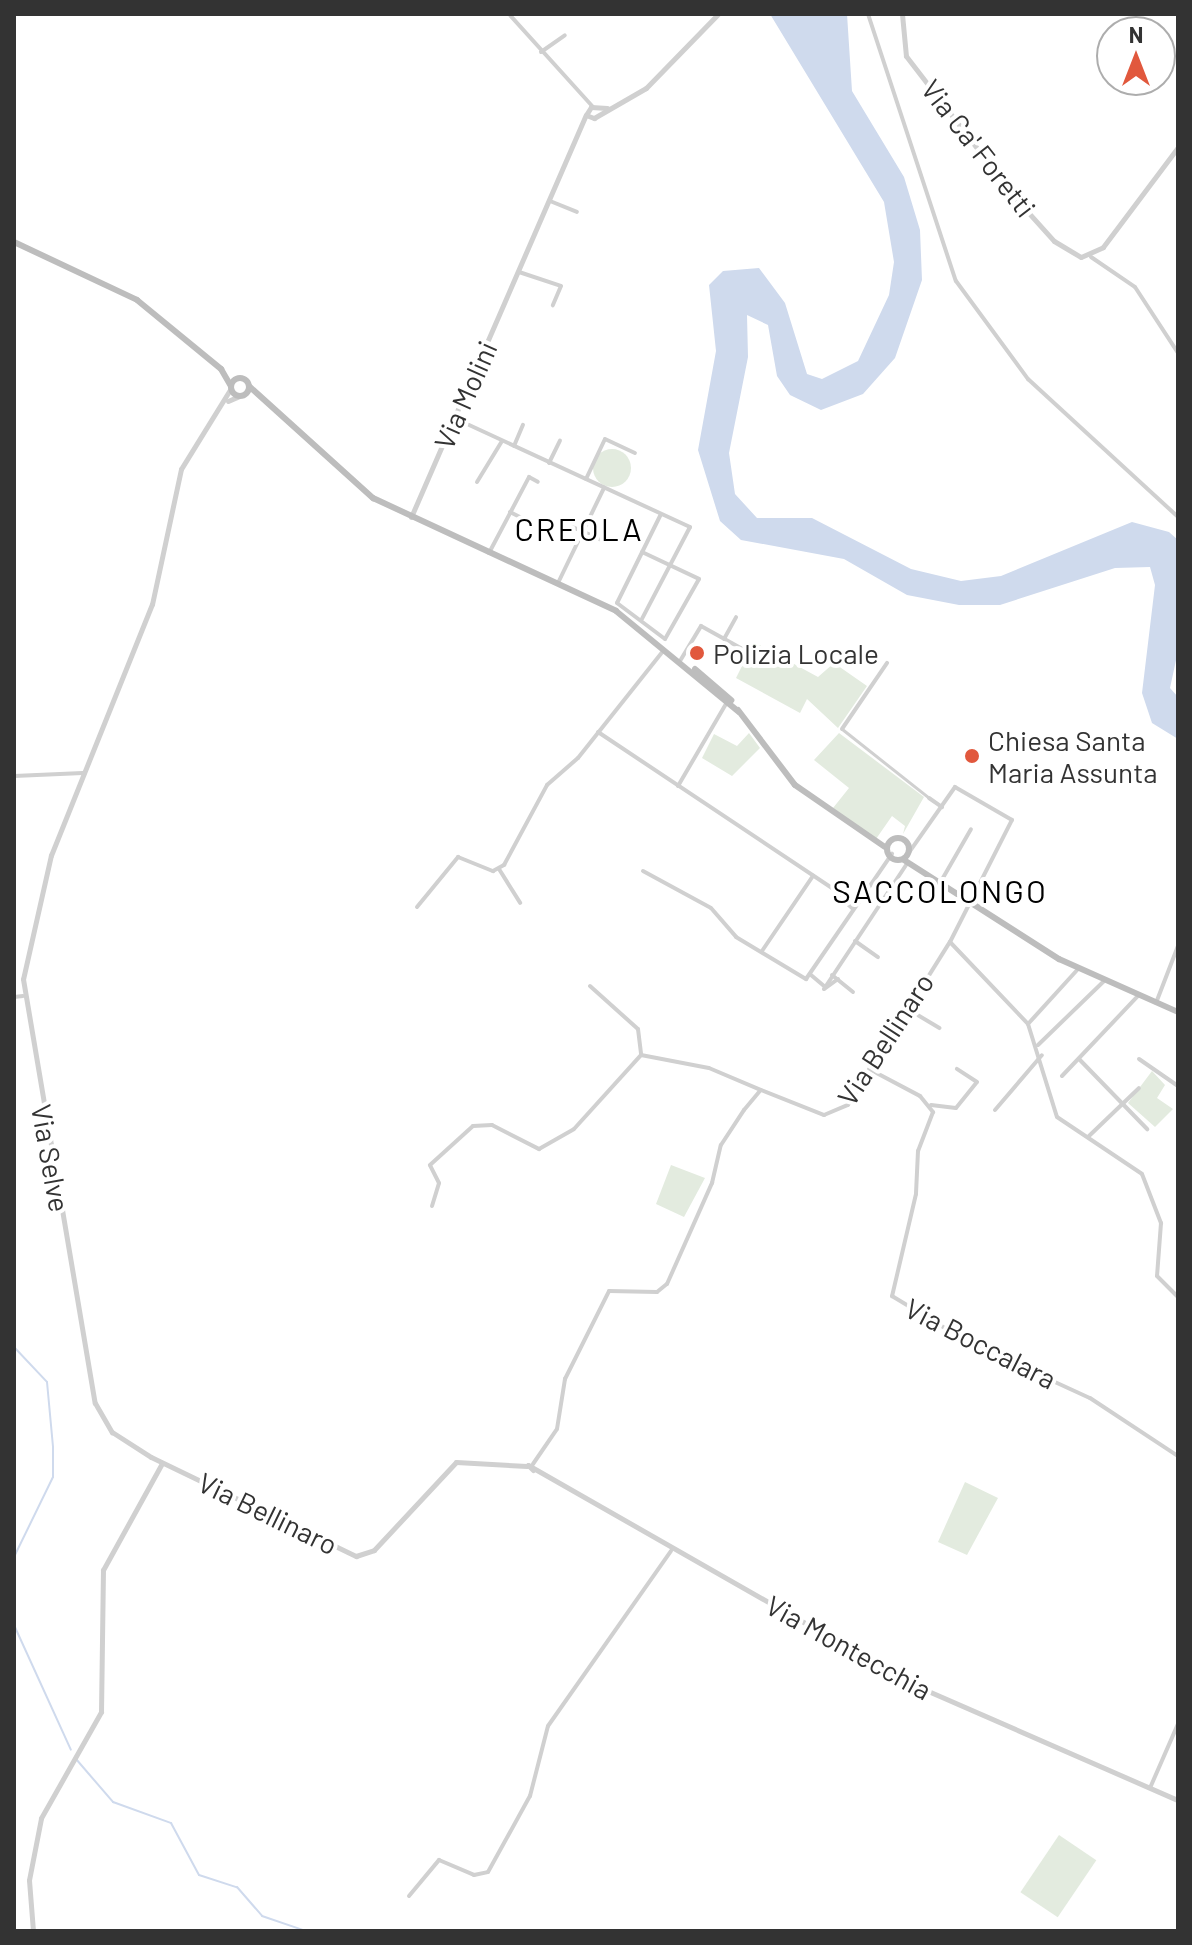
<!DOCTYPE html>
<html>
<head>
<meta charset="utf-8">
<style>
	body { margin:0 }
	#map { position:relative; width:1192px; height:1945px; overflow:hidden; background:#fff; font-family:Barlow,sans-serif }
	div>[style] { position:absolute }
	.green>* { inset:0; background:#e3ebdf; transform-origin:0 0 }
	.round { border-radius:50% }
	.water>* { inset:0; background:#cfdaed }
	.stream>* { height:2px; margin:-1px; padding:0 1px; transform-origin:1px; border-radius:1px; background:#cfdaed }
	.pedestrian>* { height:3px; margin:-1.5px; padding:0 1.5px; transform-origin:1.5px; border-radius:1.5px; background:#d0d0d0 }
	.minor>* { height:4px; margin:-2px; padding:0 2px; transform-origin:2px; border-radius:2px; background:#d0d0d0 }
	.tertiary>* { height:5px; margin:-2.5px; padding:0 2.5px; transform-origin:2.5px; border-radius:2.5px; background:#d0d0d0 }
	.secondary>* { height:6px; margin:-3px; padding:0 3px; transform-origin:3px; border-radius:3px; background:#bdbdbd }
	.secondary>.ring { margin:-3px; padding:0; box-sizing:content-box; background:none; border:6px solid #bdbdbd; border-radius:50% }
	.dots>* { width:22px; height:22px; translate:-50% -50%; box-sizing:border-box; border:4px solid #fff; border-radius:50% }
	span { translate:-50% -50%; white-space:nowrap; text-align:center; line-height:1.15; -webkit-text-stroke:8px #fff; paint-order:stroke }
	.street-label { font-size:28px; color:#333 }
	.poi-label { font-size:28px; color:#333 }
	.left { translate:0 -50%; text-align:left }
	.quarter-label { font-size:32px; color:#000; letter-spacing:2px }
	.frame { position:absolute; inset:0; border:16px solid #333; pointer-events:none }
	.north { position:absolute; left:1096px; top:16px; width:80px; height:80px; box-sizing:border-box; background:#fff; border:2px solid #adadad; border-radius:50%; rotate:0deg; font-size:22px; font-weight:700; line-height:32px; text-align:center; color:#333 }
	.north::after { content:''; display:block; margin:auto; width:28px; height:36px; background:#e1583d; clip-path:polygon(50% 0,100% 100%,50% 72%,0 100%) }
</style>
</head>
<body>
<div id="map">
	<div class="green">
		<i class="round" style="left:593px;top:449px;width:38px;height:38px"></i>
		<i style="clip-path:polygon(754px 642px,818px 677px,834px 663px,867px 686px,838px 728px,807px 699px,800px 713px,736px 678px)"></i>
		<i style="clip-path:polygon(749px 733px,760px 748px,732px 776px,702px 758px,714px 734px,737px 746px)"></i>
		<i style="clip-path:polygon(839px 733px,924px 797px,903px 834px,905px 826px,892px 816px,876px 839px,833px 808px,849px 788px,814px 760px)"></i>
		<i style="clip-path:polygon(1152px 1071px,1165px 1085px,1157px 1098px,1173px 1109px,1155px 1127px,1128px 1103px)"></i>
		<i style="clip-path:polygon(671px 1165px,705px 1178px,684px 1217px,656px 1204px)"></i>
		<i style="clip-path:polygon(965px 1482px,998px 1498px,967px 1555px,938px 1542px)"></i>
		<i style="left:1059px;top:1835px;width:45px;height:69px;rotate:34deg"></i>
	</div>
	<div class="water">
		<i style="clip-path:polygon(770px 14px,847px 14px,852px 91px,904px 177px,920px 230px,922px 280px,895px 358px,863px 394px,821px 410px,790px 395px,777px 376px,768px 325px,747px 315px,748px 357px,729px 453px,735px 494px,757px 518px,812px 518px,911px 569px,961px 581px,1001px 576px,1132px 522px,1169px 532px,1178px 540px,1178px 651px,1170px 688px,1178px 697px,1178px 739px,1152px 723px,1142px 693px,1155px 585px,1150px 567px,1115px 568px,1000px 605px,959px 605px,907px 595px,844px 559px,741px 540px,720px 521px,698px 450px,716px 351px,709px 285px,723px 271px,759px 268px,785px 303px,807px 374px,822px 379px,858px 361px,889px 295px,894px 262px,884px 202px)"></i>
	</div>
	<div class="stream">
		<i style="left:14px;top:1347px;width:48px;rotate:46.7deg"></i>
		<i style="left:47px;top:1382px;width:65px;rotate:84.7deg"></i>
		<i style="left:53px;top:1447px;width:30px;rotate:90deg"></i>
		<i style="left:53px;top:1477px;width:89px;rotate:116deg"></i>
		<i style="left:14px;top:1625px;width:137px;rotate:65.5deg"></i>
		<i style="left:76px;top:1759px;width:57px;rotate:49.3deg"></i>
		<i style="left:113px;top:1802px;width:62px;rotate:19.9deg"></i>
		<i style="left:171px;top:1823px;width:59px;rotate:61.7deg"></i>
		<i style="left:199px;top:1875px;width:40px;rotate:18deg"></i>
		<i style="left:237px;top:1887px;width:38px;rotate:49deg"></i>
		<i style="left:262px;top:1916px;width:46px;rotate:18.8deg"></i>
	</div>
	<div class="pedestrian">
		<i style="left:842px;top:729px;width:111px;rotate:38.4deg"></i>
	</div>
	<div class="minor">
		<i style="left:509px;top:14px;width:125px;rotate:47.9deg"></i>
		<i style="left:868px;top:14px;width:281px;rotate:71.8deg"></i>
		<i style="left:956px;top:281px;width:122px;rotate:53.7deg"></i>
		<i style="left:1028px;top:379px;width:204px;rotate:42.6deg"></i>
		<i style="left:541px;top:52px;width:29px;rotate:-35deg"></i>
		<i style="left:550px;top:201px;width:29px;rotate:22deg"></i>
		<i style="left:1091px;top:257px;width:53px;rotate:34.3deg"></i>
		<i style="left:1135px;top:287px;width:79px;rotate:56.9deg"></i>
		<i style="left:519px;top:272px;width:44px;rotate:18.4deg"></i>
		<i style="left:561px;top:286px;width:21px;rotate:113deg"></i>
		<i style="left:454px;top:418px;width:260px;rotate:24.8deg"></i>
		<i style="left:690px;top:527px;width:104px;rotate:117.6deg"></i>
		<i style="left:514px;top:446px;width:23px;rotate:-67deg"></i>
		<i style="left:549px;top:463px;width:25px;rotate:-64deg"></i>
		<i style="left:586px;top:479px;width:44px;rotate:-64.6deg"></i>
		<i style="left:605px;top:439px;width:33px;rotate:25deg"></i>
		<i style="left:477px;top:482px;width:48px;rotate:-58.6deg"></i>
		<i style="left:510px;top:512px;width:16px;rotate:27deg"></i>
		<i style="left:561px;top:522px;width:45px;rotate:23.7deg"></i>
		<i style="left:642px;top:552px;width:63px;rotate:25.3deg"></i>
		<i style="left:699px;top:579px;width:69px;rotate:119.5deg"></i>
		<i style="left:665px;top:639px;width:60px;rotate:-143.1deg"></i>
		<i style="left:617px;top:603px;width:99px;rotate:-63.7deg"></i>
		<i style="left:489px;top:553px;width:86px;rotate:-62.2deg"></i>
		<i style="left:529px;top:477px;width:10px;rotate:29deg"></i>
		<i style="left:558px;top:583px;width:106px;rotate:-64.2deg"></i>
		<i style="left:724px;top:639px;width:25px;rotate:-61deg"></i>
		<i style="left:680px;top:661px;width:41px;rotate:-59deg"></i>
		<i style="left:701px;top:626px;width:51px;rotate:29.1deg"></i>
		<i style="left:842px;top:729px;width:80px;rotate:-55.7deg"></i>
		<i style="left:598px;top:732px;width:310px;rotate:33.7deg"></i>
		<i style="left:14px;top:776px;width:69px;rotate:-2.5deg"></i>
		<i style="left:678px;top:786px;width:97px;rotate:-59.7deg"></i>
		<i style="left:929px;top:798px;width:16px;rotate:35deg"></i>
		<i style="left:499px;top:869px;width:40px;rotate:58deg"></i>
		<i style="left:643px;top:871px;width:77px;rotate:28.6deg"></i>
		<i style="left:711px;top:908px;width:38px;rotate:49deg"></i>
		<i style="left:736px;top:937px;width:82px;rotate:31deg"></i>
		<i style="left:806px;top:979px;width:152px;rotate:-55.5deg"></i>
		<i style="left:940px;top:883px;width:62px;rotate:-60.1deg"></i>
		<i style="left:837px;top:894px;width:22px;rotate:43deg"></i>
		<i style="left:417px;top:907px;width:65px;rotate:-50.6deg"></i>
		<i style="left:458px;top:857px;width:38px;rotate:22deg"></i>
		<i style="left:493px;top:871px;width:13px;rotate:-29deg"></i>
		<i style="left:504px;top:865px;width:91px;rotate:-61.7deg"></i>
		<i style="left:547px;top:785px;width:41px;rotate:-41.1deg"></i>
		<i style="left:578px;top:758px;width:137px;rotate:-51.5deg"></i>
		<i style="left:855px;top:941px;width:28px;rotate:35deg"></i>
		<i style="left:950px;top:942px;width:113px;rotate:46.4deg"></i>
		<i style="left:1028px;top:1024px;width:97px;rotate:72.7deg"></i>
		<i style="left:1057px;top:1117px;width:102px;rotate:33.8deg"></i>
		<i style="left:1142px;top:1174px;width:53px;rotate:68.8deg"></i>
		<i style="left:1161px;top:1223px;width:53px;rotate:94.3deg"></i>
		<i style="left:1157px;top:1276px;width:30px;rotate:45deg"></i>
		<i style="left:762px;top:951px;width:91px;rotate:-55.8deg"></i>
		<i style="left:811px;top:975px;width:17px;rotate:40deg"></i>
		<i style="left:832px;top:975px;width:27px;rotate:39deg"></i>
		<i style="left:838px;top:979px;width:17px;rotate:144deg"></i>
		<i style="left:824px;top:989px;width:149px;rotate:-56.5deg"></i>
		<i style="left:590px;top:986px;width:64px;rotate:41.9deg"></i>
		<i style="left:638px;top:1029px;width:25px;rotate:83deg"></i>
		<i style="left:14px;top:997px;width:9px;rotate:-6deg"></i>
		<i style="left:1156px;top:1003px;width:61px;rotate:-68.9deg"></i>
		<i style="left:906px;top:1008px;width:39px;rotate:31deg"></i>
		<i style="left:1028px;top:1024px;width:74px;rotate:-47.7deg"></i>
		<i style="left:1038px;top:1045px;width:92px;rotate:-44.1deg"></i>
		<i style="left:1079px;top:1059px;width:98px;rotate:45.8deg"></i>
		<i style="left:1139px;top:1059px;width:47px;rotate:34.7deg"></i>
		<i style="left:869px;top:1069px;width:58px;rotate:27.9deg"></i>
		<i style="left:920px;top:1096px;width:21px;rotate:51deg"></i>
		<i style="left:933px;top:1112px;width:42px;rotate:111deg"></i>
		<i style="left:918px;top:1151px;width:43px;rotate:92.7deg"></i>
		<i style="left:916px;top:1194px;width:105px;rotate:103.2deg"></i>
		<i style="left:892px;top:1296px;width:89px;rotate:31.2deg"></i>
		<i style="left:968px;top:1342px;width:134px;rotate:24.7deg"></i>
		<i style="left:1090px;top:1398px;width:105px;rotate:33.4deg"></i>
		<i style="left:1062px;top:1076px;width:110px;rotate:-46.5deg"></i>
		<i style="left:931px;top:1105px;width:25px;rotate:7deg"></i>
		<i style="left:956px;top:1108px;width:33px;rotate:-51deg"></i>
		<i style="left:977px;top:1082px;width:24px;rotate:-147deg"></i>
		<i style="left:995px;top:1110px;width:72px;rotate:-49.5deg"></i>
		<i style="left:1089px;top:1136px;width:69px;rotate:-43.8deg"></i>
		<i style="left:432px;top:1206px;width:24px;rotate:-73deg"></i>
		<i style="left:439px;top:1183px;width:20px;rotate:-117deg"></i>
		<i style="left:430px;top:1165px;width:58px;rotate:-42.2deg"></i>
		<i style="left:473px;top:1126px;width:19px;rotate:-3deg"></i>
		<i style="left:492px;top:1125px;width:53px;rotate:27.1deg"></i>
		<i style="left:539px;top:1149px;width:40px;rotate:-29.7deg"></i>
		<i style="left:574px;top:1129px;width:100px;rotate:-47.8deg"></i>
		<i style="left:641px;top:1055px;width:69px;rotate:10.8deg"></i>
		<i style="left:709px;top:1068px;width:56px;rotate:22.9deg"></i>
		<i style="left:533px;top:1464px;width:42px;rotate:-55.6deg"></i>
		<i style="left:557px;top:1429px;width:51px;rotate:-80.9deg"></i>
		<i style="left:565px;top:1379px;width:98px;rotate:-63.4deg"></i>
		<i style="left:609px;top:1291px;width:48px;rotate:1.2deg"></i>
		<i style="left:657px;top:1292px;width:13px;rotate:-39deg"></i>
		<i style="left:667px;top:1284px;width:111px;rotate:-66deg"></i>
		<i style="left:712px;top:1183px;width:39px;rotate:-77deg"></i>
		<i style="left:721px;top:1145px;width:42px;rotate:-56.7deg"></i>
		<i style="left:744px;top:1110px;width:26px;rotate:-50deg"></i>
		<i style="left:761px;top:1090px;width:68px;rotate:21.6deg"></i>
		<i style="left:824px;top:1115px;width:26px;rotate:-23deg"></i>
		<i style="left:848px;top:1105px;width:192px;rotate:-58deg"></i>
		<i style="left:950px;top:942px;width:137px;rotate:-63.1deg"></i>
		<i style="left:1012px;top:820px;width:66px;rotate:-149.9deg"></i>
		<i style="left:955px;top:787px;width:78px;rotate:125.1deg"></i>
		<i style="left:1150px;top:1788px;width:70px;rotate:-66.4deg"></i>
		<i style="left:409px;top:1896px;width:47px;rotate:-50.2deg"></i>
		<i style="left:439px;top:1860px;width:38px;rotate:23deg"></i>
		<i style="left:474px;top:1875px;width:14px;rotate:-12deg"></i>
		<i style="left:488px;top:1872px;width:87px;rotate:-61.1deg"></i>
		<i style="left:530px;top:1796px;width:72px;rotate:-75.6deg"></i>
		<i style="left:548px;top:1726px;width:214px;rotate:-54.9deg"></i>
	</div>
	<div class="tertiary">
		<i style="left:902px;top:14px;width:42px;rotate:84.6deg"></i>
		<i style="left:906px;top:56px;width:182px;rotate:52.4deg"></i>
		<i style="left:1017px;top:200px;width:55px;rotate:47.9deg"></i>
		<i style="left:1054px;top:241px;width:31px;rotate:31deg"></i>
		<i style="left:1081px;top:257px;width:24px;rotate:-24deg"></i>
		<i style="left:1103px;top:247px;width:125px;rotate:-53.1deg"></i>
		<i style="left:607px;top:108px;width:16px;rotate:-176deg"></i>
		<i style="left:591px;top:107px;width:9px;rotate:122deg"></i>
		<i style="left:586px;top:115px;width:9px;rotate:21deg"></i>
		<i style="left:594px;top:118px;width:60px;rotate:-30deg"></i>
		<i style="left:646px;top:88px;width:103px;rotate:-45.8deg"></i>
		<i style="left:231px;top:388px;width:95px;rotate:121.7deg"></i>
		<i style="left:181px;top:469px;width:138px;rotate:102.1deg"></i>
		<i style="left:152px;top:604px;width:271px;rotate:111.9deg"></i>
		<i style="left:51px;top:855px;width:127px;rotate:102.7deg"></i>
		<i style="left:23px;top:979px;width:430px;rotate:80.4deg"></i>
		<i style="left:95px;top:1403px;width:34px;rotate:60deg"></i>
		<i style="left:112px;top:1432px;width:46px;rotate:32.7deg"></i>
		<i style="left:151px;top:1457px;width:228px;rotate:25.8deg"></i>
		<i style="left:356px;top:1556px;width:19px;rotate:-18deg"></i>
		<i style="left:374px;top:1550px;width:120px;rotate:-47deg"></i>
		<i style="left:456px;top:1462px;width:71px;rotate:3.2deg"></i>
		<i style="left:228px;top:401px;width:12px;rotate:-24deg"></i>
		<i style="left:411px;top:517px;width:438px;rotate:-66.5deg"></i>
		<i style="left:533px;top:1470px;width:7px;rotate:-135deg"></i>
		<i style="left:528px;top:1465px;width:442px;rotate:29.7deg"></i>
		<i style="left:912px;top:1684px;width:290px;rotate:23.6deg"></i>
		<i style="left:33px;top:1931px;width:51px;rotate:-94.5deg"></i>
		<i style="left:29px;top:1880px;width:63px;rotate:-79deg"></i>
		<i style="left:41px;top:1818px;width:122px;rotate:-60.5deg"></i>
		<i style="left:101px;top:1712px;width:142px;rotate:-89.2deg"></i>
		<i style="left:103px;top:1570px;width:122px;rotate:-61.1deg"></i>
	</div>
	<div class="secondary">
		<i style="left:14px;top:242px;width:136px;rotate:25.2deg"></i>
		<i style="left:137px;top:300px;width:109px;rotate:39.4deg"></i>
		<i style="left:221px;top:369px;width:20px;rotate:60deg"></i>
		<i class="ring" style="left:231px;top:378px;width:12px;height:12px"></i>
		<i style="left:250px;top:387px;width:166px;rotate:42.1deg"></i>
		<i style="left:373px;top:498px;width:268px;rotate:24.9deg"></i>
		<i style="left:616px;top:611px;width:159px;rotate:39.4deg"></i>
		<i style="left:695px;top:669px;width:48px;rotate:40.7deg"></i>
		<i style="left:738px;top:710px;width:94px;rotate:52.8deg"></i>
		<i style="left:795px;top:785px;width:109px;rotate:34.6deg"></i>
		<i class="ring" style="left:887px;top:838px;width:16px;height:16px"></i>
		<i style="left:904px;top:860px;width:184px;rotate:32.6deg"></i>
		<i style="left:1059px;top:959px;width:130px;rotate:24deg"></i>
	</div>
	<div class="dots">
		<i style="left:697px;top:653px;background:#e1583d"></i>
		<i style="left:972px;top:756px;background:#e1583d"></i>
	</div>
	<div class="street-label">
		<span style="left:979px;top:148px;rotate:52deg">Via Ca' Foretti</span>
		<span style="left:465px;top:395px;rotate:-66deg">Via Molini</span>
		<span style="left:885px;top:1039px;rotate:-57deg">Via Bellinaro</span>
		<span style="left:51px;top:1158px;rotate:80deg">Via Selve</span>
		<span style="left:981px;top:1343px;rotate:27deg">Via Boccalara</span>
		<span style="left:268px;top:1513px;rotate:26deg">Via Bellinaro</span>
		<span style="left:849px;top:1647px;rotate:29deg">Via Montecchia</span>
	</div>
	<div class="poi-label">
		<span class="left" style="left:713px;top:653px">Polizia Locale</span>
		<span class="left" style="left:988px;top:756px">Chiesa Santa<br>Maria Assunta</span>
	</div>
	<div class="quarter-label">
		<span style="left:579px;top:528px">CREOLA</span>
		<span style="left:940px;top:890px">SACCOLONGO</span>
	</div>
	<div class="frame"></div>
	<div class="north">N</div>
</div>
</body>
</html>
